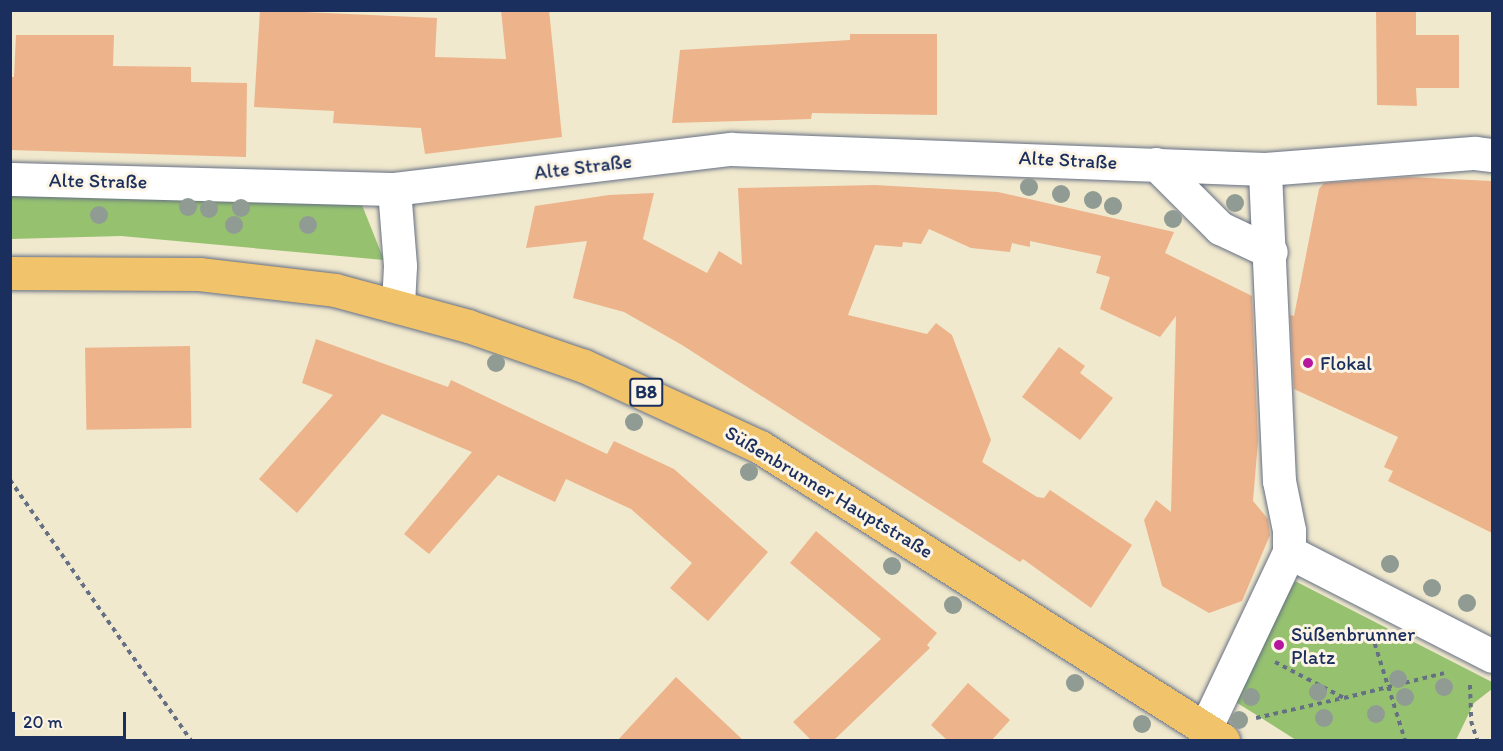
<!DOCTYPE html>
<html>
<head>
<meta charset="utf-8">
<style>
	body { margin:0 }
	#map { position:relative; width:1503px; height:751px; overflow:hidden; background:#f1e9cd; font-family:Itim,sans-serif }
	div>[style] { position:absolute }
	.green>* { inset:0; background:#96c270 }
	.building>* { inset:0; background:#edb38b; transform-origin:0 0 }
	.path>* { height:4px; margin-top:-2px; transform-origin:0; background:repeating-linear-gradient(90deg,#667085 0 4.5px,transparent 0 9px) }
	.roads { filter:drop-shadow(0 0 2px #667085) drop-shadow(0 0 2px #667085) }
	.street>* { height:33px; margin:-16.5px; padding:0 16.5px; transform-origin:16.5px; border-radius:16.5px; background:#fff }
	.primary>* { height:33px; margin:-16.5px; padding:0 16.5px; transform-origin:16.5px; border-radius:16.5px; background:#f1c36a }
	.trees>* { width:18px; height:18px; margin:-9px; border-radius:50%; background:#909b93 }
	.dots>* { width:16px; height:16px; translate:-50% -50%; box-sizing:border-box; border:3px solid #fcf5e5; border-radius:50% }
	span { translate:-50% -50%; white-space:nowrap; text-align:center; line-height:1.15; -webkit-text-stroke:6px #fcf5e5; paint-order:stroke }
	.shield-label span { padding:2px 4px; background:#fcf5e5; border:2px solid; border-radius:4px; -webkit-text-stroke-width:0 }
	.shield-label { font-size:18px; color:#1b2f5e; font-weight:700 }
	.street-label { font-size:20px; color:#1b2f5e }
	.poi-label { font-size:20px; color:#1b2f5e }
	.left { translate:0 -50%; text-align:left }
	.frame { position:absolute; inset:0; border:12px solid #1b2f5e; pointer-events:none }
	.scale { position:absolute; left:12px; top:712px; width:114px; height:27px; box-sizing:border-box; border:3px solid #1b2f5e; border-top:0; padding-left:8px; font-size:18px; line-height:21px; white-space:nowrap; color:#1b2f5e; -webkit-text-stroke:4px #fcf5e5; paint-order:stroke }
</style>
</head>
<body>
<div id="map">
	<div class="green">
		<i style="clip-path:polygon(11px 193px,362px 205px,384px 260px,121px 236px,11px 239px)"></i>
		<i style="clip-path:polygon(1295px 581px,1492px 682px,1492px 689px,1474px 703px,1456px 740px,1296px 740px,1231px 699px)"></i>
	</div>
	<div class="building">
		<i style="clip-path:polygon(260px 10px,437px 18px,435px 57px,506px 59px,501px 10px,549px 10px,562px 137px,425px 154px,421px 128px,333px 123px,334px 111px,254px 107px)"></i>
		<i style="clip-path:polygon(1376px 10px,1416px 10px,1416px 35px,1459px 35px,1459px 88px,1416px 88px,1417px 106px,1377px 105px)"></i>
		<i style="clip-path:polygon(850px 34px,937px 34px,937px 115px,812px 113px,811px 119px,672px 123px,680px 50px,850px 40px)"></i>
		<i style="clip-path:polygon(16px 35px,114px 35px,113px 66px,191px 67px,191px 82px,247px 83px,246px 157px,10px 150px,10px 77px,14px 77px)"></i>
		<i style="clip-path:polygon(1409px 177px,1492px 181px,1492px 533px,1388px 481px,1393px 471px,1384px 467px,1398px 437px,1294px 389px,1290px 315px,1294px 316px,1319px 189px,1324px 183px)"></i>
		<i style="clip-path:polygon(875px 185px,998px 192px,1174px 232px,1165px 253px,1252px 296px,1258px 441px,1253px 501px,1268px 519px,1270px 535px,1242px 601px,1209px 613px,1162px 586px,1144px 520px,1156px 500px,1171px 512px,1176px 316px,1160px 337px,1100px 309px,1110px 277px,1096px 273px,1101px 256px,1030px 241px,1030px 247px,1012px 243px,1010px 252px,971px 248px,929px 229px,921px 244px,903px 242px,902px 247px,875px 245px,848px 315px,927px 334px,936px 323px,952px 335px,991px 440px,982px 462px,1037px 497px,1044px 498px,1050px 490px,1132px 545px,1091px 608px,1023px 559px,1020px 562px,682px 345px,624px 312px,573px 298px,587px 241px,526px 248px,535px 206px,609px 195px,654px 193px,643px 239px,707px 273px,719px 251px,742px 265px,738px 188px)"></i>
		<i style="clip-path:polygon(316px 339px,448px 387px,451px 380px,607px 454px,614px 441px,674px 469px,768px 552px,708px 621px,670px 588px,692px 563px,631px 509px,566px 479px,555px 502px,498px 475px,429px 554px,404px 534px,472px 452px,382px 414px,297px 513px,259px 479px,333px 395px,302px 383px)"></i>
		<i style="left:190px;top:346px;width:82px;height:105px;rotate:89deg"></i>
		<i style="clip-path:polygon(1059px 347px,1085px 366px,1080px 373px,1113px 398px,1080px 440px,1022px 397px)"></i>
		<i style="clip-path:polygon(816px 531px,937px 633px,927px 645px,930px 648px,833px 741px,812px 741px,793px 722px,881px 639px,790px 563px)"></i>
		<i style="clip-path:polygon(676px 677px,744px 741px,617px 741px)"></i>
		<i style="clip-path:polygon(968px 683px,1010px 720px,991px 741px,948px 741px,931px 725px)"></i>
	</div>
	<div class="path">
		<i style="left:10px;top:480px;width:317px;rotate:55.2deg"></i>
		<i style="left:1372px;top:635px;width:110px;rotate:72.6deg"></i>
		<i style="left:1275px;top:662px;width:78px;rotate:27.6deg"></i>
		<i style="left:1344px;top:698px;width:103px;rotate:-14deg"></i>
		<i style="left:1470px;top:685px;width:36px;rotate:88deg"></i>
		<i style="left:1471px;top:721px;width:20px;rotate:72deg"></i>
		<i style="left:1256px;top:718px;width:89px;rotate:-12.9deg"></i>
	</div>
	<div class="roads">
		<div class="street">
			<i style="left:1156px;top:164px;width:91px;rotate:45deg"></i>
			<i style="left:1220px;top:228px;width:56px;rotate:25.2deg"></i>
			<i style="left:10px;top:179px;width:384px;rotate:1.5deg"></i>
			<i style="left:394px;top:189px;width:339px;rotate:-6.8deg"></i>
			<i style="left:731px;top:149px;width:534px;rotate:2.14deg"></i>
			<i style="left:1265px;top:169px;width:211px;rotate:-4.4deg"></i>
			<i style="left:1475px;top:153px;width:17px;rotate:7deg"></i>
			<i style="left:394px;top:189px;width:77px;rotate:85.5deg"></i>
			<i style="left:400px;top:266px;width:39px;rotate:93deg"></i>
			<i style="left:1289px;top:552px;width:228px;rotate:27.1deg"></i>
			<i style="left:1205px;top:729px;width:196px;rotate:-64.6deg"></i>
			<i style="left:1289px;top:552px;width:22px;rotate:-90deg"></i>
			<i style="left:1289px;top:530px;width:50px;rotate:-101.5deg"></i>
			<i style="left:1279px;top:481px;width:312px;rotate:-92.6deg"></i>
		</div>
		<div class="primary">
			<i style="left:10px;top:273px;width:189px;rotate:0.3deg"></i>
			<i style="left:199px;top:274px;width:137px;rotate:6.7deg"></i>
			<i style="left:335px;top:290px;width:138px;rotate:15.1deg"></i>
			<i style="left:468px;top:326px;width:123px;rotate:19deg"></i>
			<i style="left:584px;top:366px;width:194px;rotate:24.7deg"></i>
			<i style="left:760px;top:447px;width:548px;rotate:32.33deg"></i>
		</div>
	</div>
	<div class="trees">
		<i style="left:1029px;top:187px"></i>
		<i style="left:1061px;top:194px"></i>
		<i style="left:1093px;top:200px"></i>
		<i style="left:1235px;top:203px"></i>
		<i style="left:1113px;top:206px"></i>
		<i style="left:188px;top:207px"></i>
		<i style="left:241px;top:208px"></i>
		<i style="left:209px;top:209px"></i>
		<i style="left:99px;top:215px"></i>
		<i style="left:1173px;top:219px"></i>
		<i style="left:234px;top:225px"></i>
		<i style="left:308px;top:225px"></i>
		<i style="left:496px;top:363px"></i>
		<i style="left:634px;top:422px"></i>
		<i style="left:749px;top:472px"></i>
		<i style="left:1390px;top:564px"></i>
		<i style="left:892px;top:566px"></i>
		<i style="left:1432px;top:588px"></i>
		<i style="left:1467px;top:603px"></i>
		<i style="left:953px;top:605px"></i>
		<i style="left:1398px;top:679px"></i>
		<i style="left:1075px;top:683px"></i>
		<i style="left:1444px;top:687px"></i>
		<i style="left:1318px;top:692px"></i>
		<i style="left:1251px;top:697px"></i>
		<i style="left:1405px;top:697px"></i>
		<i style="left:1376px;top:714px"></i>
		<i style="left:1324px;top:718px"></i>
		<i style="left:1239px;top:720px"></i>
		<i style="left:1142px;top:724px"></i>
	</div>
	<div class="dots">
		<i style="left:1308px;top:363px;background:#b5179e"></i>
		<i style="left:1279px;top:645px;background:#b5179e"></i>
	</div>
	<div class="shield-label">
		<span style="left:646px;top:392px">B8</span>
	</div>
	<div class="street-label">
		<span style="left:1068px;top:160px;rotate:3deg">Alte Straße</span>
		<span style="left:583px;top:167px;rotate:-7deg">Alte Straße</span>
		<span style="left:98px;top:181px;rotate:1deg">Alte Straße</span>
		<span style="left:829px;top:492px;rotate:31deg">Süßenbrunner Hauptstraße</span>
	</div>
	<div class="poi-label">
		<span class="left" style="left:1320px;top:363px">Flokal</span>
		<span class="left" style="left:1291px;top:646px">Süßenbrunner<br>Platz</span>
	</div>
	<div class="frame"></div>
	<div class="scale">20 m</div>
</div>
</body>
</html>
